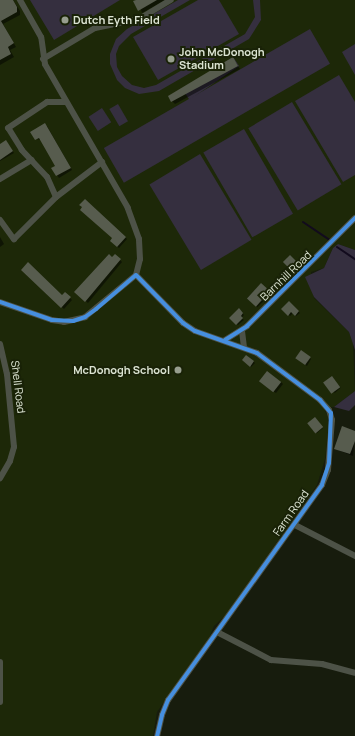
<!DOCTYPE html>
<html>
<head>
<meta charset="utf-8">
<style>
	body { margin:0 }
	#map { position:relative; width:355px; height:736px; overflow:hidden; background:#171c0d; font-family:Manrope,sans-serif }
	div>[style] { position:absolute }
	.built>* { inset:0; background:#1d2808 }
	.green>* { inset:0; background:#352f3f; transform-origin:0 0 }
	.shadow>* { inset:0; background:#0007; transform-origin:0 0 }
	.stream>* { height:2px; margin:-1px; padding:0 1px; transform-origin:1px; border-radius:1px; background:#120b1d }
	.building>* { inset:0; background:#575c4e; transform-origin:0 0 }
	.minor>* { height:6px; margin:-3px; padding:0 3px; transform-origin:3px; border-radius:3px; background:#4d5247 }
	.cycleway>* { height:4px; margin:-2px; padding:0 2px; transform-origin:2px; border-radius:2px; background:#468fdf }
	.dots>* { width:11px; height:11px; translate:-50% -50%; box-sizing:border-box; border:2px solid #192207; border-radius:50% }
	span { translate:-50% -50%; white-space:nowrap; text-align:center; line-height:1.15; -webkit-text-stroke:4px #192207; paint-order:stroke }
	.poi-label { font-size:11px; color:#dce4d3; font-weight:700 }
	.left { translate:0 -50%; text-align:left }
	.right { translate:-100% -50%; text-align:right }
	.street-label { font-size:11px; color:#dce4d3 }
</style>
</head>
<body>
<div id="map">
	<div class="built">
		<i style="clip-path:polygon(0 0,355px 0,355px 250px,338px 244px,333px 248px,324px 268px,311px 272px,314px 298px,349px 332px,353px 343px,355px 391px,334px 407px,324px 408px,328px 417px,328px 433px,325px 459px,317px 485px,227px 614px,214px 626px,209px 638px,157px 712px,153px 736px,0 736px)"></i>
	</div>
	<div class="green">
		<i style="clip-path:polygon(30px 0,120px 0,54px 40px)"></i>
		<i style="clip-path:polygon(178px 0,190px 0,131px 34px,119px 46px,116px 54px,117px 67px,122px 76px,132px 85px,144px 88px,156px 85px,245px 34px,255px 17px,253px 0,260px 0,261px 20px,249px 39px,159px 91px,139px 94px,125px 88px,117px 80px,110px 64px,110px 54px,116px 39px,127px 29px)"></i>
		<i style="clip-path:polygon(198px 0,219px 0,239px 34px,158px 80px,133px 37px)"></i>
		<i style="left:310px;top:29px;width:40px;height:238px;rotate:60deg"></i>
		<i style="clip-path:polygon(355px 44px,355px 75px,342px 52px)"></i>
		<i style="left:233px;top:57px;width:11px;height:60px;rotate:56deg"></i>
		<i style="clip-path:polygon(339px 75px,355px 102px,355px 175px,343px 182px,295px 101px)"></i>
		<i style="left:292px;top:102px;width:96px;height:51px;rotate:59deg"></i>
		<i style="left:118px;top:104px;width:20px;height:10px;rotate:60deg"></i>
		<i style="left:102px;top:108px;width:17px;height:16px;rotate:57deg"></i>
		<i style="left:244px;top:129px;width:98px;height:47px;rotate:60deg"></i>
		<i style="left:200px;top:154px;width:100px;height:59px;rotate:59deg"></i>
		<i style="clip-path:polygon(338px 244px,355px 250px,355px 350px,349px 332px,314px 297px,305px 277px,324px 268px,333px 248px)"></i>
		<i style="clip-path:polygon(355px 391px,355px 405px,349px 411px,334px 407px)"></i>
	</div>
	<div class="shadow">
		<i style="clip-path:polygon(0 0,13px 0,20px 11px,20px 15px,3px 24px,16px 47px,10px 50px,14px 57px,0 65px)"></i>
		<i style="clip-path:polygon(138px 0,165px 0,142px 13px)"></i>
		<i style="clip-path:polygon(233px 58px,240px 69px,175px 104px,172px 101px)"></i>
		<i style="clip-path:polygon(47px 126px,72px 170px,59px 178px,53px 169px,57px 166px,41px 140px,36px 139px)"></i>
		<i style="clip-path:polygon(8px 144px,14px 153px,0 161px,0 145px)"></i>
		<i style="clip-path:polygon(85px 201px,127px 239px,119px 248px,112px 241px,114px 238px)"></i>
		<i style="clip-path:polygon(0 237px,4px 244px,0 247px)"></i>
		<i style="clip-path:polygon(115px 255px,122px 262px,88px 303px,76px 292px)"></i>
		<i style="left:290px;top:256px;width:11px;height:8px;rotate:45deg"></i>
		<i style="clip-path:polygon(22px 270px,62px 296px,65px 293px,72px 300px,64px 309px)"></i>
		<i style="left:261px;top:284px;width:14px;height:19px;rotate:45deg"></i>
		<i style="clip-path:polygon(289px 302px,300px 313px,296px 316px,293px 313px,290px 316px,282px 309px)"></i>
		<i style="clip-path:polygon(239px 310px,244px 315px,241px 318px,244px 320px,238px 325px,231px 318px)"></i>
		<i style="clip-path:polygon(301px 351px,311px 359px,307px 366px,298px 359px)"></i>
		<i style="clip-path:polygon(246px 356px,255px 363px,251px 367px,243px 360px)"></i>
		<i style="left:332px;top:378px;width:13px;height:8px;rotate:48deg"></i>
		<i style="clip-path:polygon(281px 382px,283px 384px,276px 393px,263px 384px)"></i>
		<i style="clip-path:polygon(316px 419px,323px 428px,317px 433px,315px 432px)"></i>
		<i style="clip-path:polygon(355px 432px,353px 456px,338px 450px)"></i>
	</div>
	<div class="stream">
		<i style="left:303px;top:222px;width:32px;rotate:34deg"></i>
		<i style="left:337px;top:247px;width:22px;rotate:34deg"></i>
	</div>
	<div class="building">
		<i style="clip-path:polygon(0 0,13px 0,17px 7px,17px 12px,1px 21px,14px 43px,8px 47px,11px 54px,0 60px)"></i>
		<i style="clip-path:polygon(136px 0,157px 0,138px 11px,133px 1px)"></i>
		<i style="clip-path:polygon(233px 57px,238px 66px,171px 102px,168px 96px)"></i>
		<i style="clip-path:polygon(45px 123px,71px 168px,56px 176px,51px 168px,55px 166px,39px 138px,35px 140px,30px 132px)"></i>
		<i style="clip-path:polygon(6px 140px,13px 151px,0 160px,0 144px)"></i>
		<i style="clip-path:polygon(85px 199px,126px 237px,117px 247px,110px 241px,112px 238px,80px 210px,82px 207px,79px 205px)"></i>
		<i style="clip-path:polygon(109px 254px,112px 257px,115px 254px,121px 259px,85px 302px,74px 292px)"></i>
		<i style="left:290px;top:255px;width:11px;height:10px;rotate:45deg"></i>
		<i style="clip-path:polygon(28px 262px,62px 295px,65px 292px,71px 297px,61px 308px,21px 270px)"></i>
		<i style="left:261px;top:283px;width:12px;height:21px;rotate:42deg"></i>
		<i style="clip-path:polygon(289px 301px,299px 311px,295px 316px,291px 312px,288px 316px,281px 309px)"></i>
		<i style="clip-path:polygon(239px 308px,243px 313px,241px 316px,243px 318px,236px 325px,229px 318px)"></i>
		<i style="left:301px;top:350px;width:12px;height:10px;rotate:35deg"></i>
		<i style="clip-path:polygon(246px 355px,254px 361px,250px 367px,242px 360px)"></i>
		<i style="left:267px;top:371px;width:18px;height:13px;rotate:38deg"></i>
		<i style="left:332px;top:376px;width:14px;height:11px;rotate:54deg"></i>
		<i style="left:315px;top:417px;width:13px;height:10px;rotate:51deg"></i>
		<i style="clip-path:polygon(342px 426px,355px 431px,355px 441px,350px 454px,334px 449px)"></i>
	</div>
	<div class="minor">
		<i style="left:43px;top:59px;width:61px;rotate:-30.8deg"></i>
		<i style="left:95px;top:28px;width:45px;rotate:-11.6deg"></i>
		<i style="left:139px;top:19px;width:37px;rotate:-31deg"></i>
		<i style="left:0;top:179px;width:37px;rotate:-31deg"></i>
		<i style="left:56px;top:197px;width:22px;rotate:-114deg"></i>
		<i style="left:47px;top:177px;width:37px;rotate:-133deg"></i>
		<i style="left:22px;top:150px;width:26px;rotate:-122deg"></i>
		<i style="left:8px;top:128px;width:47px;rotate:-33.7deg"></i>
		<i style="left:47px;top:102px;width:19px"></i>
		<i style="left:0;top:220px;width:24px;rotate:54deg"></i>
		<i style="left:14px;top:239px;width:59px;rotate:-45deg"></i>
		<i style="left:56px;top:197px;width:58px;rotate:-37.3deg"></i>
		<i style="left:136px;top:275px;width:67px;rotate:45.6deg"></i>
		<i style="left:183px;top:323px;width:14px;rotate:34deg"></i>
		<i style="left:195px;top:331px;width:66px;rotate:19.5deg"></i>
		<i style="left:257px;top:353px;width:79px;rotate:36.7deg"></i>
		<i style="left:320px;top:400px;width:13px;rotate:48deg"></i>
		<i style="left:329px;top:410px;width:10px;rotate:73deg"></i>
		<i style="left:332px;top:420px;width:50px;rotate:94.6deg"></i>
		<i style="left:328px;top:470px;width:16px;rotate:112deg"></i>
		<i style="left:322px;top:485px;width:264px;rotate:125.6deg"></i>
		<i style="left:168px;top:700px;width:16px;rotate:112deg"></i>
		<i style="left:162px;top:715px;width:22px;rotate:103deg"></i>
		<i style="left:0;top:302px;width:55px;rotate:19.1deg"></i>
		<i style="left:52px;top:320px;width:12px;rotate:9deg"></i>
		<i style="left:64px;top:322px;width:22px;rotate:-13deg"></i>
		<i style="left:85px;top:317px;width:66px;rotate:-39.5deg"></i>
		<i style="left:136px;top:275px;width:16px;rotate:-76deg"></i>
		<i style="left:140px;top:259px;width:20px;rotate:-93deg"></i>
		<i style="left:139px;top:239px;width:33px;rotate:-110deg"></i>
		<i style="left:128px;top:208px;width:166px;rotate:-120deg"></i>
		<i style="left:45px;top:64px;width:27px;rotate:-98deg"></i>
		<i style="left:41px;top:37px;width:43px;rotate:-119.6deg"></i>
		<i style="left:242px;top:331px;width:16px;rotate:83deg"></i>
		<i style="left:225px;top:340px;width:26px;rotate:-32deg"></i>
		<i style="left:247px;top:326px;width:153px;rotate:-45deg"></i>
		<i style="left:0;top:344px;width:31px;rotate:77deg"></i>
		<i style="left:7px;top:374px;width:73px;rotate:84.5deg"></i>
		<i style="left:14px;top:447px;width:15px;rotate:106deg"></i>
		<i style="left:10px;top:461px;width:20px;rotate:120deg"></i>
		<i style="left:295px;top:525px;width:68px;rotate:27.3deg"></i>
		<i style="left:217px;top:632px;width:61px;rotate:27.4deg"></i>
		<i style="left:271px;top:660px;width:51px;rotate:4.5deg"></i>
		<i style="left:322px;top:664px;width:34px;rotate:15deg"></i>
		<i style="left:0;top:662px;width:40px;rotate:90deg"></i>
	</div>
	<div class="cycleway">
		<i style="left:0;top:302px;width:55px;rotate:19.1deg"></i>
		<i style="left:52px;top:320px;width:21px;rotate:3deg"></i>
		<i style="left:73px;top:321px;width:13px;rotate:-18deg"></i>
		<i style="left:85px;top:317px;width:14px;rotate:-36deg"></i>
		<i style="left:96px;top:309px;width:52px;rotate:-40.4deg"></i>
		<i style="left:136px;top:275px;width:67px;rotate:45.6deg"></i>
		<i style="left:183px;top:323px;width:14px;rotate:34deg"></i>
		<i style="left:195px;top:331px;width:66px;rotate:19.5deg"></i>
		<i style="left:257px;top:353px;width:79px;rotate:36.7deg"></i>
		<i style="left:320px;top:400px;width:17px;rotate:50deg"></i>
		<i style="left:331px;top:413px;width:50px;rotate:92.3deg"></i>
		<i style="left:329px;top:463px;width:23px;rotate:108deg"></i>
		<i style="left:322px;top:485px;width:264px;rotate:125.6deg"></i>
		<i style="left:168px;top:700px;width:16px;rotate:112deg"></i>
		<i style="left:162px;top:715px;width:22px;rotate:103deg"></i>
		<i style="left:225px;top:340px;width:26px;rotate:-32deg"></i>
		<i style="left:247px;top:326px;width:153px;rotate:-45deg"></i>
	</div>
	<div class="dots">
		<i style="left:65px;top:20px;background:#979e8e"></i>
		<i style="left:171px;top:59px;background:#979e8e"></i>
		<i style="left:178px;top:370px;background:#979e8e"></i>
	</div>
	<div class="poi-label">
		<span class="left" style="left:73px;top:20px">Dutch Eyth Field</span>
		<span class="left" style="left:179px;top:59px">John McDonogh<br>Stadium</span>
		<span class="right" style="left:170px;top:370px">McDonogh School</span>
	</div>
	<div class="street-label">
		<span style="left:286px;top:276px;rotate:-44deg">Barnhill Road</span>
		<span style="left:18px;top:387px;rotate:83deg">Shell Road</span>
		<span style="left:291px;top:513px;rotate:-55deg">Farm Road</span>
	</div>
</div>
</body>
</html>
